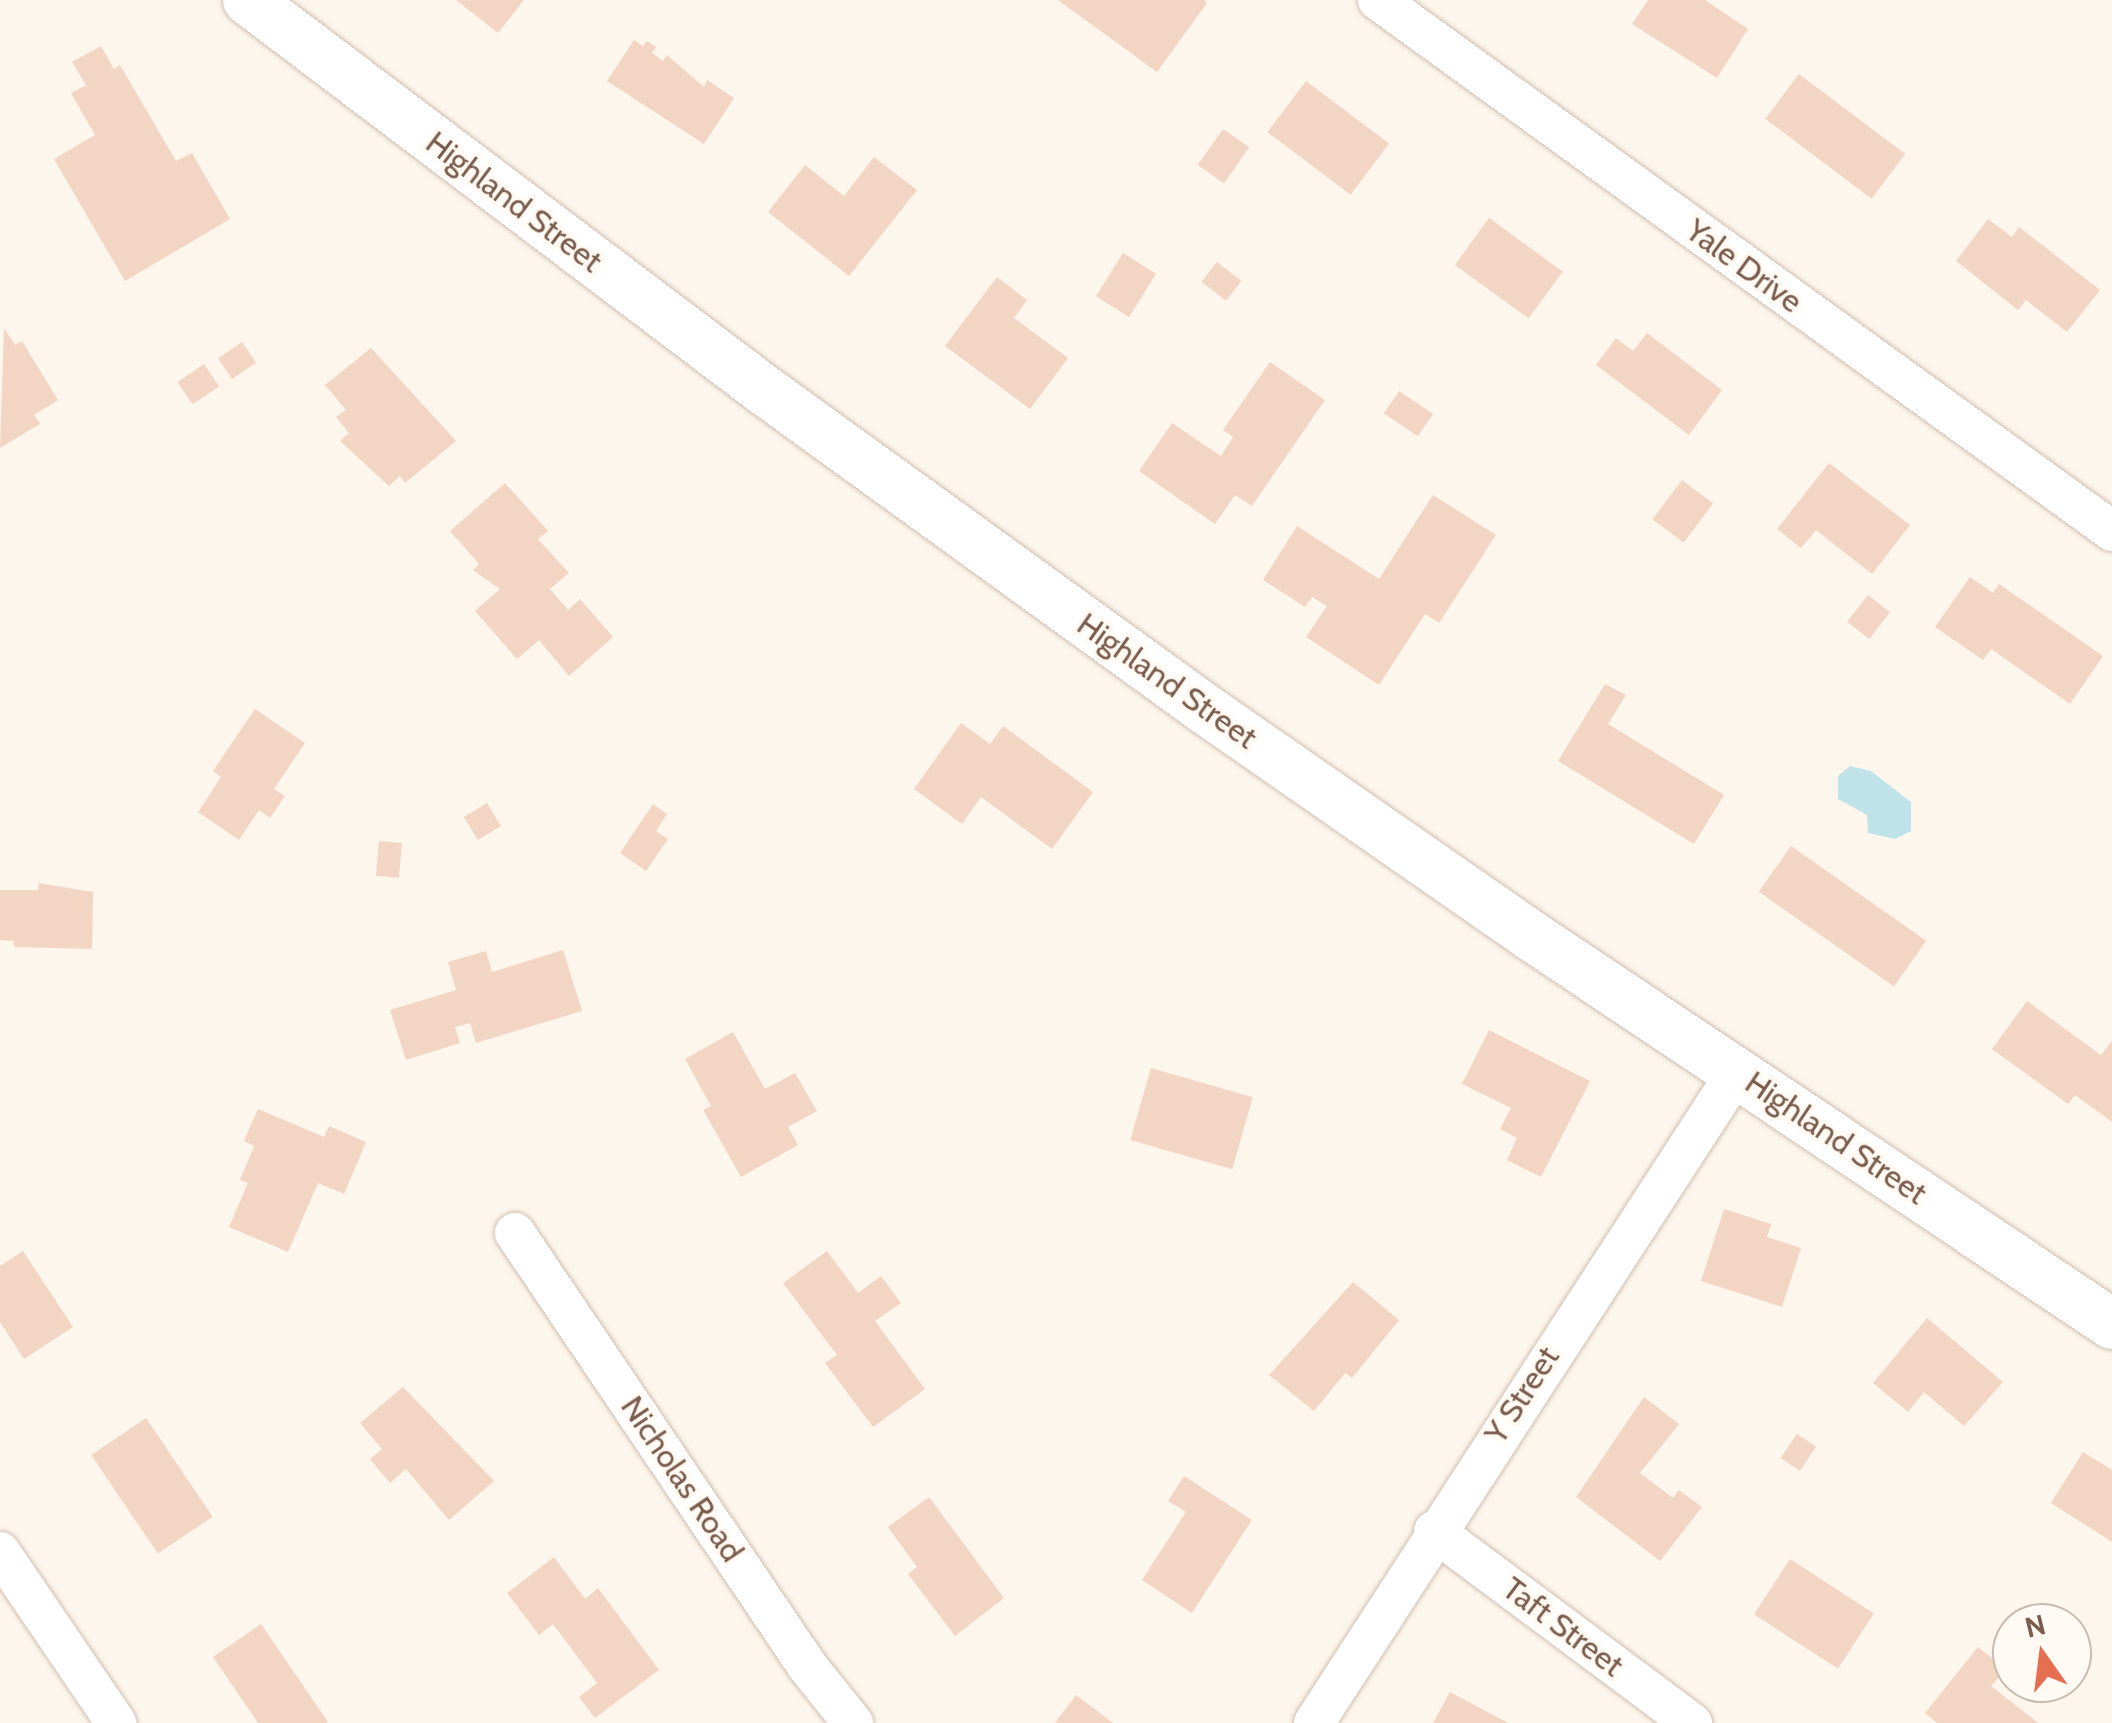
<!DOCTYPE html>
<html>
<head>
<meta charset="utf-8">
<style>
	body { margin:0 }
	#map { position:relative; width:2112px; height:1723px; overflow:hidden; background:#fdf6ec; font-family:Cabin,sans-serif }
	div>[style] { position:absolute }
	.water>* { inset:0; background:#bfe3e8 }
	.building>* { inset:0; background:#f3d5c3; transform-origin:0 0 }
	.roads { filter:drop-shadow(0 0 2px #d1beb0) drop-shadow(0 0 2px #d1beb0) }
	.minor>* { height:40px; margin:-20px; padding:0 20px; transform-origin:20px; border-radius:20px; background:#fff }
	.tertiary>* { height:50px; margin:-25px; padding:0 25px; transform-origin:25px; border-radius:25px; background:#fff }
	span { translate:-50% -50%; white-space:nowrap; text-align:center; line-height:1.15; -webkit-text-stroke:8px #fffaf3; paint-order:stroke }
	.street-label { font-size:32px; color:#7a5c4d }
	.north { position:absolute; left:1992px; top:1603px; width:100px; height:100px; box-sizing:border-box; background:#fffaf3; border:2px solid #cabbb1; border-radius:50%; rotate:346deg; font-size:28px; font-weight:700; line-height:40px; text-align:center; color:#7a5c4d }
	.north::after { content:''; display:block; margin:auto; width:35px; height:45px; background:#e76f51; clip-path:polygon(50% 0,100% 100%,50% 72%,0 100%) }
</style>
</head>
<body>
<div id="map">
	<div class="water">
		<i style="clip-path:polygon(1850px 766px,1871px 771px,1911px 802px,1911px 831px,1895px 839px,1868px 833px,1867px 815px,1838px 799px,1838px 776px)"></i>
	</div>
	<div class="building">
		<i style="clip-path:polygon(456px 0,524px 0,498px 33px)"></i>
		<i style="clip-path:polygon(1058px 0,1204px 0,1207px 3px,1157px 72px)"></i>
		<i style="clip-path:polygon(1648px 0,1705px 0,1748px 29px,1717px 78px,1632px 24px)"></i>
		<i style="clip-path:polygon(634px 40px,643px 46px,647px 41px,656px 47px,652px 53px,663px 61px,667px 55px,704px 87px,707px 80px,734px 98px,704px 144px,607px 81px)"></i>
		<i style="clip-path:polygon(101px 46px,114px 69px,120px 65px,176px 161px,192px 153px,230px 219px,125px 281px,54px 159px,95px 135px,71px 93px,86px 85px,72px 62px)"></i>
		<i style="left:1799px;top:74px;width:133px;height:56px;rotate:37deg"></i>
		<i style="left:1306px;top:81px;width:104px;height:64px;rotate:37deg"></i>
		<i style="left:1223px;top:129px;width:32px;height:44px;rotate:35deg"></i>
		<i style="clip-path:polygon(874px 157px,917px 190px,849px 276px,768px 212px,805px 165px,844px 196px)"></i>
		<i style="left:1489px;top:218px;width:91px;height:58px;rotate:36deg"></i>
		<i style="clip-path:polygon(1988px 219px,2012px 237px,2019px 227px,2100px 290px,2067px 332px,2026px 300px,2018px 310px,1956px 261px)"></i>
		<i style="left:1123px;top:253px;width:39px;height:51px;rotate:32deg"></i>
		<i style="left:1217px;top:262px;width:31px;height:25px;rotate:38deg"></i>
		<i style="clip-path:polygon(997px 277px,1027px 300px,1014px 318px,1068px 358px,1030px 409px,945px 346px)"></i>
		<i style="clip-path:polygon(4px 328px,15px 345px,22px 341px,58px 400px,34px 415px,40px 424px,0 448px)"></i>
		<i style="clip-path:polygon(1647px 333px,1722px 390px,1689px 435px,1596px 365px,1616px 338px,1633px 351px)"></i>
		<i style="left:242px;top:342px;width:25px;height:29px;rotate:56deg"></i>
		<i style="clip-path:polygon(371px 348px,456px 441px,405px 483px,400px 476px,389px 486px,340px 441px,349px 433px,336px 417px,346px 410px,325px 385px)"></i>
		<i style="clip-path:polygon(1270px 362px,1325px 400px,1252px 506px,1235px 495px,1215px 524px,1139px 471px,1172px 423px,1221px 456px,1233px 437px,1223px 430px)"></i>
		<i style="left:204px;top:364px;width:27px;height:32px;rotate:56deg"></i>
		<i style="left:1399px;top:391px;width:41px;height:27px;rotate:34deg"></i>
		<i style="clip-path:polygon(1829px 463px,1910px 525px,1872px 574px,1816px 530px,1801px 548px,1777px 529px)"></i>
		<i style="left:1682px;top:480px;width:39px;height:49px;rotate:37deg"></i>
		<i style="clip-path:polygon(505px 483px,548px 531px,538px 539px,569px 573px,550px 589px,568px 610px,580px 599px,613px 637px,569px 676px,539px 640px,517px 659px,475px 611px,500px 589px,473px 570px,479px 564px,450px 531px)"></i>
		<i style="clip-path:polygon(1433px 495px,1496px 535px,1439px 623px,1425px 614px,1379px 685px,1306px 637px,1327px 606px,1312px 597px,1305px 607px,1263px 580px,1297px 526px,1379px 579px)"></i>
		<i style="clip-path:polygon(1970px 577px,1993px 593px,1999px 584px,2103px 656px,2070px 704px,1991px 649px,1983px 660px,1935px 627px)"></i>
		<i style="left:1868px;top:595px;width:28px;height:34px;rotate:38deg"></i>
		<i style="clip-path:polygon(1605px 684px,1626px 695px,1608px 724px,1724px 795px,1694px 844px,1558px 761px)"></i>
		<i style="clip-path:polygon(255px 709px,305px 743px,274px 789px,285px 796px,270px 818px,259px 810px,239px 840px,198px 812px,221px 777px,213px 771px)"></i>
		<i style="clip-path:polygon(961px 723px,990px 744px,1003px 726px,1093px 792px,1052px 849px,981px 797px,962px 824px,914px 789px)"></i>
		<i style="left:487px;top:803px;width:27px;height:27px;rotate:59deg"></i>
		<i style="clip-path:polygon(653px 804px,667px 814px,656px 831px,668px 839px,646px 871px,620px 853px)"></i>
		<i style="left:379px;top:841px;width:23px;height:35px;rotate:5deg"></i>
		<i style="left:1791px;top:846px;width:165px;height:56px;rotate:35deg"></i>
		<i style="clip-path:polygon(39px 883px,93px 892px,92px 949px,14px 947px,14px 941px,0 940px,0 890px,38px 890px)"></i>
		<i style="clip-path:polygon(563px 950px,582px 1011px,476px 1043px,470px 1023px,455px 1027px,460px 1043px,406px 1060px,390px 1010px,456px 990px,448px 962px,486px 951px,492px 972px)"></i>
		<i style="clip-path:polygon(2027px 1001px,2101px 1055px,2112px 1041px,2112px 1122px,2075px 1095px,2068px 1104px,1992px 1049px)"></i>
		<i style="clip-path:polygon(1489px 1030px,1590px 1081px,1541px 1177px,1507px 1160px,1517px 1138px,1500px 1129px,1511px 1108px,1462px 1084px)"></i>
		<i style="clip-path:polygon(733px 1032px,765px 1089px,795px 1073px,817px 1111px,788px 1127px,798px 1145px,741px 1177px,703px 1110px,711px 1106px,685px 1059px)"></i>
		<i style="left:1151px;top:1068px;width:106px;height:75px;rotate:16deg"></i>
		<i style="clip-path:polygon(258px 1109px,324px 1137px,329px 1126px,366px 1142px,344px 1194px,318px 1183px,288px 1252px,229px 1227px,248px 1183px,240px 1180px,254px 1146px,244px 1141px)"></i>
		<i style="clip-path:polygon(1724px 1209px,1771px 1224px,1767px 1237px,1801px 1248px,1782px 1307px,1701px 1281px)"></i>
		<i style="clip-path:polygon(23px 1251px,73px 1327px,24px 1359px,0 1322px,0 1266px)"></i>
		<i style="clip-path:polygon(827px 1251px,858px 1293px,881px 1276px,901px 1303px,875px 1321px,925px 1389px,873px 1427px,825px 1363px,837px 1355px,783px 1283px)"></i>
		<i style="clip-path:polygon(1353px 1282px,1399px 1320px,1352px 1378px,1345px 1373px,1314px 1411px,1269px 1375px)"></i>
		<i style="clip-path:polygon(1927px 1318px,2003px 1382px,1964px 1426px,1924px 1392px,1908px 1412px,1873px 1383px)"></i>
		<i style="clip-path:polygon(403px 1387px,494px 1481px,449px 1520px,406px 1469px,390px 1483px,370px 1459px,382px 1449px,360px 1423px)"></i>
		<i style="clip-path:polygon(1644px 1397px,1679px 1424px,1640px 1473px,1673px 1498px,1679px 1490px,1702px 1507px,1660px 1561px,1576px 1497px)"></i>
		<i style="left:146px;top:1418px;width:119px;height:66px;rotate:56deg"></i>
		<i style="left:1797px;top:1434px;width:23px;height:29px;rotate:34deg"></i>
		<i style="clip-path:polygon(2083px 1452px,2112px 1470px,2112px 1542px,2051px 1503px)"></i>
		<i style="clip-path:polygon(1184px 1476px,1252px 1520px,1192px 1613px,1142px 1580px,1186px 1512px,1168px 1501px)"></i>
		<i style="clip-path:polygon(929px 1497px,1004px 1598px,955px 1636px,908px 1574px,917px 1567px,888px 1527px)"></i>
		<i style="clip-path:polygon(554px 1557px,585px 1599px,598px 1588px,659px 1670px,595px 1718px,579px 1697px,597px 1683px,553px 1624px,539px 1635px,507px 1593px)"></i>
		<i style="left:1790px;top:1559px;width:100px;height:66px;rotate:33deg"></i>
		<i style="clip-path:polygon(261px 1624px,328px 1722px,326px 1723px,258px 1723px,213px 1657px)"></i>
		<i style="clip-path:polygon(1978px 1647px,2006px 1669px,1991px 1686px,2038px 1723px,1937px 1723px,1925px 1713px)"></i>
		<i style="clip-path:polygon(1450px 1692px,1508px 1723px,1433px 1723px)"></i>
		<i style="clip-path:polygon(1076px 1695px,1113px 1723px,1055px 1723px)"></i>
	</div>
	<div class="roads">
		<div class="minor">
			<i style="left:1378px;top:0;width:906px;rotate:35.88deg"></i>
			<i style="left:515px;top:1233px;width:524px;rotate:55.98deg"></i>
			<i style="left:808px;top:1667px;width:72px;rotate:51.2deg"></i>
			<i style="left:1434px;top:1531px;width:322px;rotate:36.7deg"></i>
			<i style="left:0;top:1552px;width:207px;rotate:55.8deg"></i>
			<i style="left:1314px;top:1723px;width:776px;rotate:-56.99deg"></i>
		</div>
		<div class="tertiary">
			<i style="left:248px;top:0;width:647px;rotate:37.08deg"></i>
			<i style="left:764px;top:390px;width:544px;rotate:35.88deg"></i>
			<i style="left:1205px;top:709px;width:396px;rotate:34.8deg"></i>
			<i style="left:1530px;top:935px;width:700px;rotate:33.76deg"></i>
		</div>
	</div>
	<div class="street-label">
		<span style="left:514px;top:202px;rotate:37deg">Highland Street</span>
		<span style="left:1744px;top:266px;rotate:36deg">Yale Drive</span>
		<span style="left:1167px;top:681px;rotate:35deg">Highland Street</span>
		<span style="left:1836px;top:1138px;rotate:34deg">Highland Street</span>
		<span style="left:1522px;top:1395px;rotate:-57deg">Y Street</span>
		<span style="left:682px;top:1479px;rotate:56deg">Nicholas Road</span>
		<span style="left:1563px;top:1627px;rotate:37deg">Taft Street</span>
	</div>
	<div class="north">N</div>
</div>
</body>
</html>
